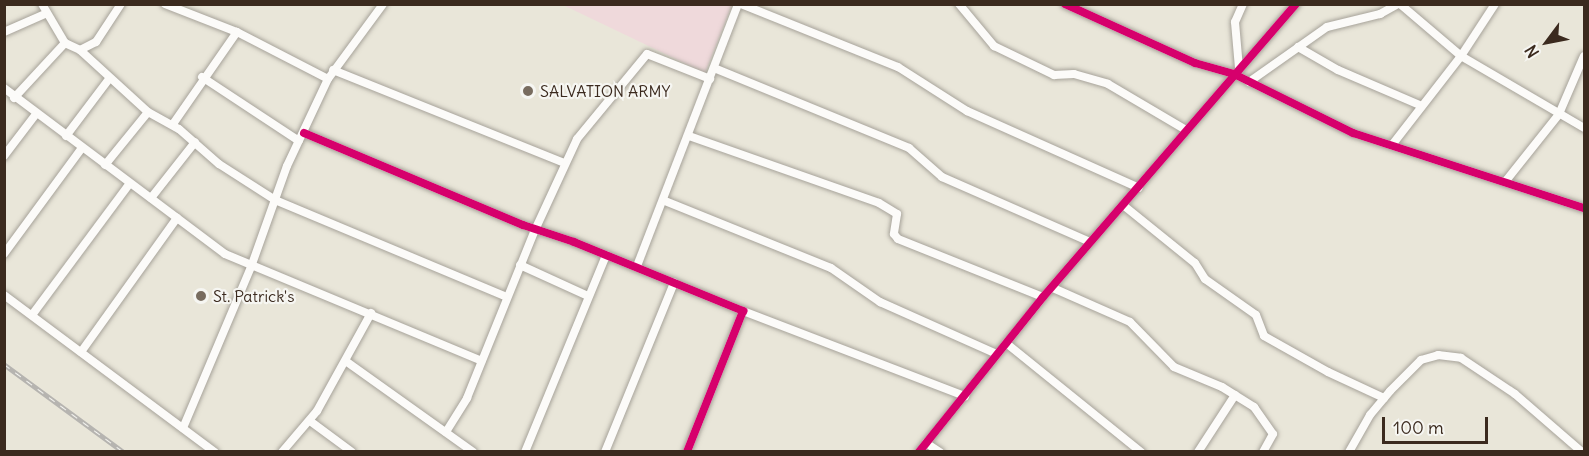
<!DOCTYPE html>
<html>
<head>
<meta charset="utf-8">
<style>
	body { margin:0 }
	#map { position:relative; width:1589px; height:456px; overflow:hidden; background:#e9e6d9; font-family:Delius,sans-serif }
	div>[style] { position:absolute }
	.built>* { inset:0; background:#efd9db }
	.roads { filter:drop-shadow(0 0 2px #a7a39a) drop-shadow(0 0 2px #a7a39a) }
	.minor>* { height:8px; margin:-4px; padding:0 4px; transform-origin:4px; border-radius:4px; background:#fcfbf9 }
	.rail>* { height:4.5px; margin-top:-2.25px; transform-origin:0; background:repeating-linear-gradient(90deg,#f6f6f2 0 7px,#b6b4b0 0 14px); box-sizing:border-box; border-block:2px solid #b6b4b0 }
	.cycleway>* { height:8px; margin:-4px; padding:0 4px; transform-origin:4px; border-radius:4px; background:#d6006c }
	.dots>* { width:16px; height:16px; translate:-50% -50%; box-sizing:border-box; border:3px solid #f6f6f2; border-radius:50% }
	span { translate:-50% -50%; white-space:nowrap; text-align:center; line-height:1.15; -webkit-text-stroke:4.5px #f6f6f2; paint-order:stroke }
	.poi-label { font-size:16px; color:#3b2a1e }
	.left { translate:0 -50%; text-align:left }
	.frame { position:absolute; inset:0; border:6px solid #3b2a1e; pointer-events:none }
	.north { position:absolute; left:1517px; top:12px; width:60px; height:60px; -webkit-text-stroke:4px #f6f6f2; paint-order:stroke; rotate:238deg; font-size:16px; font-weight:700; line-height:24px; text-align:center; color:#3b2a1e }
	.north::after { content:''; display:block; margin:auto; width:21px; height:27px; background:#3b2a1e; clip-path:polygon(50% 0,100% 100%,50% 72%,0 100%) }
	.scale { position:absolute; left:1382px; top:417px; width:106px; height:27px; box-sizing:border-box; border:3px solid #3b2a1e; border-top:0; padding-left:8px; font-size:18px; line-height:21px; white-space:nowrap; color:#3b2a1e; -webkit-text-stroke:4px #f6f6f2; paint-order:stroke }
</style>
</head>
<body>
<div id="map">
	<div class="built">
		<i style="clip-path:polygon(563px 5px,732px 5px,705px 73px)"></i>
	</div>
	<div class="roads">
		<div class="minor">
			<i style="left:42px;top:4px;width:45px;rotate:59.5deg"></i>
			<i style="left:65px;top:43px;width:17px;rotate:25deg"></i>
			<i style="left:80px;top:50px;width:18px;rotate:-27deg"></i>
			<i style="left:96px;top:42px;width:45px;rotate:-56.7deg"></i>
			<i style="left:165px;top:4px;width:77px;rotate:21.3deg"></i>
			<i style="left:237px;top:32px;width:102px;rotate:27.3deg"></i>
			<i style="left:741px;top:4px;width:169px;rotate:21.9deg"></i>
			<i style="left:898px;top:67px;width:82px;rotate:32.5deg"></i>
			<i style="left:967px;top:111px;width:188px;rotate:24.1deg"></i>
			<i style="left:959px;top:4px;width:55px;rotate:50.2deg"></i>
			<i style="left:994px;top:46px;width:67px;rotate:25.8deg"></i>
			<i style="left:1054px;top:75px;width:20px;rotate:-3deg"></i>
			<i style="left:1074px;top:74px;width:35px;rotate:16deg"></i>
			<i style="left:1108px;top:84px;width:91px;rotate:30.5deg"></i>
			<i style="left:1065px;top:4px;width:143px;rotate:24.4deg"></i>
			<i style="left:1195px;top:63px;width:41px;rotate:15.8deg"></i>
			<i style="left:1234px;top:74px;width:133px;rotate:26.4deg"></i>
			<i style="left:1353px;top:133px;width:243px;rotate:18deg"></i>
			<i style="left:1400px;top:4px;width:80px;rotate:40.4deg"></i>
			<i style="left:1461px;top:56px;width:143px;rotate:30.3deg"></i>
			<i style="left:4px;top:32px;width:45px;rotate:-23.7deg"></i>
			<i style="left:1298px;top:47px;width:46px;rotate:29.9deg"></i>
			<i style="left:1338px;top:70px;width:91px;rotate:23.2deg"></i>
			<i style="left:80px;top:50px;width:92px;rotate:42.4deg"></i>
			<i style="left:714px;top:68px;width:211px;rotate:22.3deg"></i>
			<i style="left:909px;top:148px;width:44px;rotate:41.3deg"></i>
			<i style="left:942px;top:177px;width:162px;rotate:23.7deg"></i>
			<i style="left:1239px;top:68px;width:46px;rotate:-95deg"></i>
			<i style="left:1235px;top:22px;width:20px;rotate:-66deg"></i>
			<i style="left:333px;top:70px;width:249px;rotate:21.9deg"></i>
			<i style="left:202px;top:77px;width:116px;rotate:33.4deg"></i>
			<i style="left:1249px;top:82px;width:95px;rotate:-35.2deg"></i>
			<i style="left:1327px;top:27px;width:55px;rotate:-13.8deg"></i>
			<i style="left:1380px;top:14px;width:21px;rotate:-29deg"></i>
			<i style="left:4px;top:88px;width:276px;rotate:36.9deg"></i>
			<i style="left:225px;top:254px;width:278px;rotate:22.6deg"></i>
			<i style="left:14px;top:98px;width:75px;rotate:-47.2deg"></i>
			<i style="left:173px;top:124px;width:112px;rotate:-55.2deg"></i>
			<i style="left:304px;top:133px;width:238px;rotate:22.8deg"></i>
			<i style="left:523px;top:225px;width:54px;rotate:18.4deg"></i>
			<i style="left:574px;top:242px;width:183px;rotate:22.2deg"></i>
			<i style="left:743px;top:311px;width:152px;rotate:111.7deg"></i>
			<i style="left:66px;top:136px;width:71px;rotate:-53deg"></i>
			<i style="left:689px;top:136px;width:201px;rotate:19.4deg"></i>
			<i style="left:879px;top:203px;width:21px;rotate:31deg"></i>
			<i style="left:897px;top:214px;width:20px;rotate:99deg"></i>
			<i style="left:894px;top:234px;width:6px;rotate:51deg"></i>
			<i style="left:898px;top:239px;width:156px;rotate:21.8deg"></i>
			<i style="left:1392px;top:145px;width:113px;rotate:-52.2deg"></i>
			<i style="left:1461px;top:56px;width:62px;rotate:-56.8deg"></i>
			<i style="left:4px;top:156px;width:53px;rotate:-52.7deg"></i>
			<i style="left:105px;top:165px;width:68px;rotate:-50.9deg"></i>
			<i style="left:148px;top:112px;width:35px;rotate:29deg"></i>
			<i style="left:179px;top:129px;width:53px;rotate:41.2deg"></i>
			<i style="left:219px;top:164px;width:67px;rotate:32.7deg"></i>
			<i style="left:275px;top:200px;width:251px;rotate:22.7deg"></i>
			<i style="left:1505px;top:182px;width:87px;rotate:-51.5deg"></i>
			<i style="left:1559px;top:114px;width:63px;rotate:-66.7deg"></i>
			<i style="left:151px;top:198px;width:71px;rotate:-51.8deg"></i>
			<i style="left:665px;top:201px;width:179px;rotate:22deg"></i>
			<i style="left:831px;top:268px;width:60px;rotate:34.8deg"></i>
			<i style="left:880px;top:302px;width:128px;rotate:24deg"></i>
			<i style="left:1123px;top:205px;width:92px;rotate:38.9deg"></i>
			<i style="left:1195px;top:263px;width:19px;rotate:58deg"></i>
			<i style="left:1205px;top:279px;width:62px;rotate:35.2deg"></i>
			<i style="left:1256px;top:315px;width:22px;rotate:69deg"></i>
			<i style="left:1264px;top:336px;width:73px;rotate:29.4deg"></i>
			<i style="left:1328px;top:372px;width:62px;rotate:24.9deg"></i>
			<i style="left:4px;top:254px;width:132px;rotate:-53.7deg"></i>
			<i style="left:520px;top:265px;width:75px;rotate:24.5deg"></i>
			<i style="left:637px;top:266px;width:281px;rotate:-68.9deg"></i>
			<i style="left:1053px;top:288px;width:84px;rotate:23.8deg"></i>
			<i style="left:1130px;top:322px;width:63px;rotate:45.6deg"></i>
			<i style="left:1174px;top:367px;width:52px;rotate:22.6deg"></i>
			<i style="left:1222px;top:387px;width:38px;rotate:32deg"></i>
			<i style="left:1254px;top:407px;width:33px;rotate:55deg"></i>
			<i style="left:1273px;top:434px;width:21px;rotate:119deg"></i>
			<i style="left:4px;top:295px;width:263px;rotate:36.7deg"></i>
			<i style="left:743px;top:311px;width:238px;rotate:21deg"></i>
			<i style="left:32px;top:315px;width:164px;rotate:-53.4deg"></i>
			<i style="left:1006px;top:343px;width:174px;rotate:38.9deg"></i>
			<i style="left:81px;top:352px;width:165px;rotate:-54.4deg"></i>
			<i style="left:347px;top:362px;width:155px;rotate:35.5deg"></i>
			<i style="left:310px;top:421px;width:52px;rotate:36.4deg"></i>
			<i style="left:183px;top:428px;width:175px;rotate:-67.1deg"></i>
			<i style="left:251px;top:267px;width:107px;rotate:-70.4deg"></i>
			<i style="left:287px;top:166px;width:96px;rotate:-64.8deg"></i>
			<i style="left:328px;top:79px;width:93px;rotate:-53.7deg"></i>
			<i style="left:446px;top:432px;width:40px;rotate:-58deg"></i>
			<i style="left:467px;top:398px;width:181px;rotate:-68deg"></i>
			<i style="left:535px;top:230px;width:100px;rotate:-65.2deg"></i>
			<i style="left:577px;top:139px;width:110px;rotate:-50.5deg"></i>
			<i style="left:647px;top:54px;width:68px;rotate:21.6deg"></i>
			<i style="left:926px;top:443px;width:17px;rotate:33deg"></i>
			<i style="left:282px;top:452px;width:54px;rotate:-49.5deg"></i>
			<i style="left:317px;top:411px;width:112px;rotate:-61.1deg"></i>
			<i style="left:525px;top:452px;width:213px;rotate:-67.6deg"></i>
			<i style="left:605px;top:452px;width:183px;rotate:-67.8deg"></i>
			<i style="left:919px;top:452px;width:198px;rotate:-51.3deg"></i>
			<i style="left:1043px;top:297px;width:387px;rotate:-49.2deg"></i>
			<i style="left:1198px;top:452px;width:68px;rotate:-57deg"></i>
			<i style="left:1349px;top:452px;width:43px;rotate:-60.4deg"></i>
			<i style="left:1370px;top:415px;width:31px;rotate:-50deg"></i>
			<i style="left:1390px;top:391px;width:44px;rotate:-45deg"></i>
			<i style="left:1421px;top:360px;width:18px;rotate:-16deg"></i>
			<i style="left:1438px;top:355px;width:23px;rotate:7deg"></i>
			<i style="left:1461px;top:358px;width:65px;rotate:33.7deg"></i>
			<i style="left:1515px;top:394px;width:89px;rotate:40.9deg"></i>
		</div>
	</div>
	<div class="rail">
		<i style="left:4px;top:364px;width:149px;rotate:36.3deg"></i>
	</div>
	<div class="cycleway">
		<i style="left:1065px;top:4px;width:143px;rotate:24.4deg"></i>
		<i style="left:1195px;top:63px;width:41px;rotate:15.8deg"></i>
		<i style="left:1234px;top:74px;width:133px;rotate:26.4deg"></i>
		<i style="left:1353px;top:133px;width:243px;rotate:18deg"></i>
		<i style="left:304px;top:133px;width:238px;rotate:22.8deg"></i>
		<i style="left:523px;top:225px;width:54px;rotate:18.4deg"></i>
		<i style="left:574px;top:242px;width:183px;rotate:22.2deg"></i>
		<i style="left:743px;top:311px;width:152px;rotate:111.7deg"></i>
		<i style="left:919px;top:452px;width:198px;rotate:-51.3deg"></i>
		<i style="left:1043px;top:297px;width:387px;rotate:-49.2deg"></i>
	</div>
	<div class="dots">
		<i style="left:528px;top:91px;background:#786c5f"></i>
		<i style="left:201px;top:296px;background:#786c5f"></i>
	</div>
	<div class="poi-label">
		<span class="left" style="left:540px;top:91px">SALVATION ARMY</span>
		<span class="left" style="left:213px;top:296px">St. Patrick's</span>
	</div>
	<div class="frame"></div>
	<div class="north">N</div>
	<div class="scale">100 m</div>
</div>
</body>
</html>
